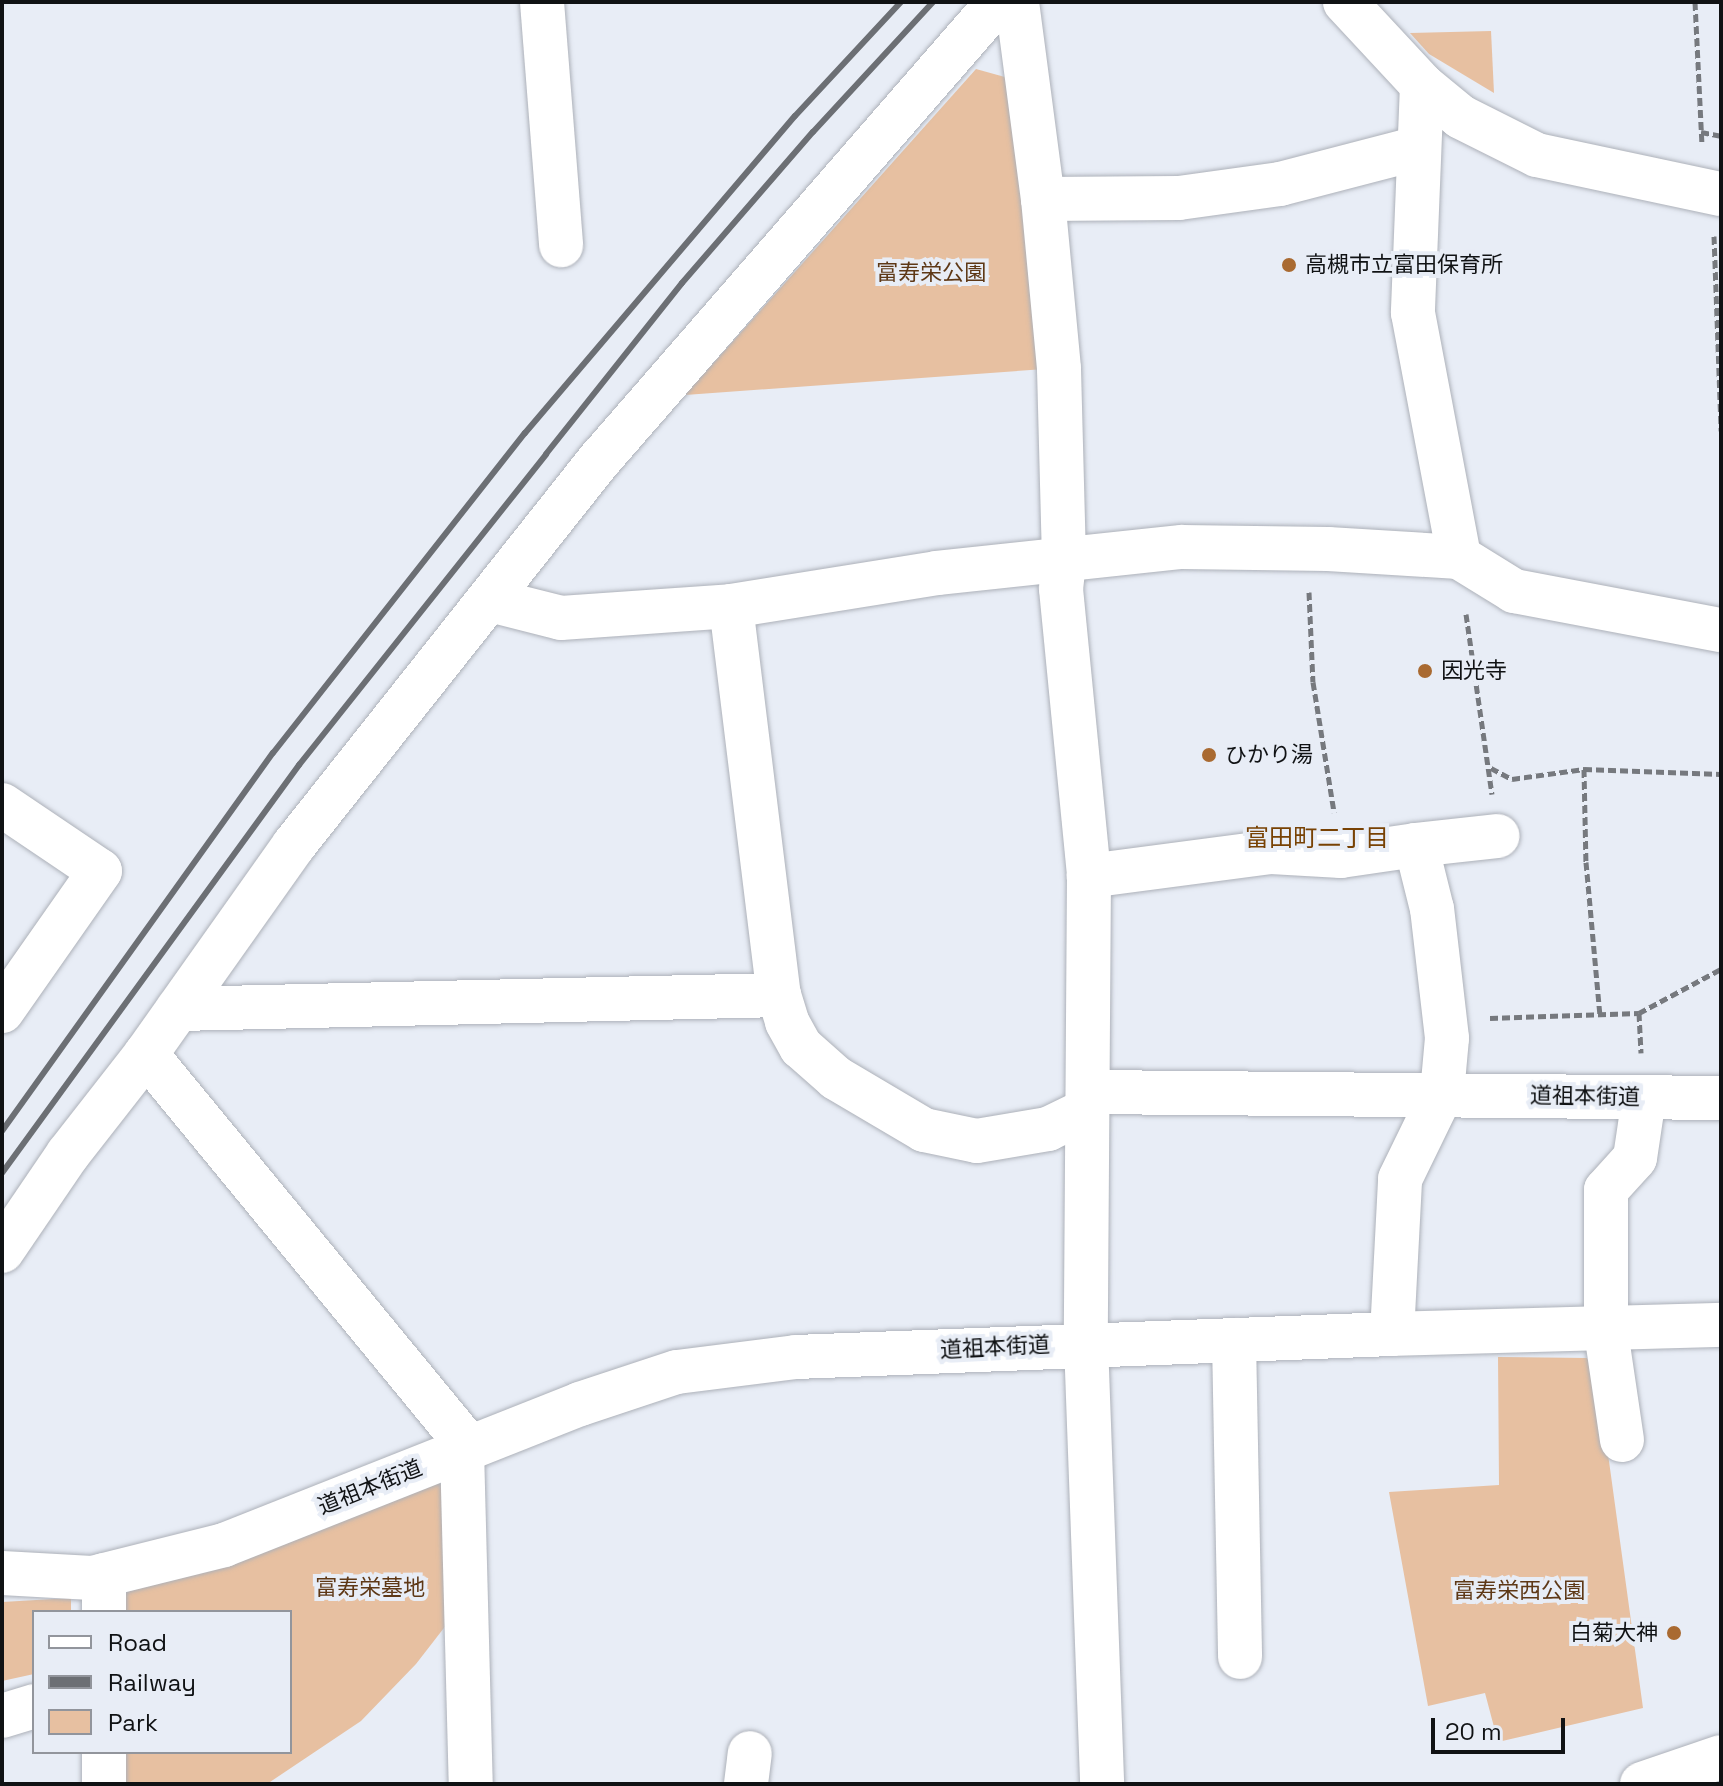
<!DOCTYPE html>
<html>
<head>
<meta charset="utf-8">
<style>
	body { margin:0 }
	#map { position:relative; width:1723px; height:1786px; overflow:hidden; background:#e8edf6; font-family:"Space Grotesk","Noto Sans JP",sans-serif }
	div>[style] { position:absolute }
	.green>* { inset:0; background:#e7c0a1 }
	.path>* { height:5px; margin-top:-2.5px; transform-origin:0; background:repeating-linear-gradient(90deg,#76797e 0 8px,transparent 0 12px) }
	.roads { filter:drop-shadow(0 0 2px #adb1b9) drop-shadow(0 0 2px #adb1b9) }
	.minor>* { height:44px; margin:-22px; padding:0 22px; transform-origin:22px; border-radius:22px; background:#fff }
	.rail>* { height:6px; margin:-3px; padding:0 3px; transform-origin:3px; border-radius:3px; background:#6c6f74 }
	.dots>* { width:22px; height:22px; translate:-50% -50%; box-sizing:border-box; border:4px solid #e8edf6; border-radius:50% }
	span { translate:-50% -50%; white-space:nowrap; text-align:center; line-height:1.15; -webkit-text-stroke:8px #e8edf6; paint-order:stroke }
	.poi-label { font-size:22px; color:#101214 }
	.left { translate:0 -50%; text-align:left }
	.right { translate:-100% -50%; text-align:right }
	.park-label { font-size:22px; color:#5e3816 }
	.street-label { font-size:22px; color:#101214 }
	.neighbourhood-label { font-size:24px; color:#784204 }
	.frame { position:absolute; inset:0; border:4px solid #101214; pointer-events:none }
	.legend { position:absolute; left:32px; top:1610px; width:260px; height:144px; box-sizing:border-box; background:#e8edf6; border:2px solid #92959c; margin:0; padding:10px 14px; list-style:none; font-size:24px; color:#101214 }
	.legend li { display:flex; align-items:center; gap:16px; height:40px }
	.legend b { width:40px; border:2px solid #92959c }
	.scale { position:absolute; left:1431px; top:1718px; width:134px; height:36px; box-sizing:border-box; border:4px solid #101214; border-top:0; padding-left:10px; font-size:24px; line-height:28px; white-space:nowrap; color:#101214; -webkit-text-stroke:6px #e8edf6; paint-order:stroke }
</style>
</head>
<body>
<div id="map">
	<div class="green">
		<i style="clip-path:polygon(1491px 31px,1494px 93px,1429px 54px,1410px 33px)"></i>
		<i style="clip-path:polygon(976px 69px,1012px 79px,1045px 369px,685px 395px)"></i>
		<i style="clip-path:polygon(1498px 1357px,1587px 1358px,1597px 1374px,1643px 1708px,1498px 1742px,1485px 1693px,1428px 1706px,1389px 1492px,1499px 1485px)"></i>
		<i style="clip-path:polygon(445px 1469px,454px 1615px,416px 1664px,361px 1721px,267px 1784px,119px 1784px,118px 1752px,290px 1752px,290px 1612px,114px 1612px,113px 1590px)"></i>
		<i style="clip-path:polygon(71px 1598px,71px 1612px,34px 1612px,34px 1674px,2px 1681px,2px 1602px)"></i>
	</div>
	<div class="path">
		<i style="left:1695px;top:2px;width:143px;rotate:87.2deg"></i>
		<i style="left:1701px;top:132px;width:20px;rotate:11deg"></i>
		<i style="left:1714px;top:236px;width:195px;rotate:87.9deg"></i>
		<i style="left:1309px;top:592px;width:90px;rotate:87.5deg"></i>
		<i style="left:1313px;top:682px;width:132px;rotate:80.8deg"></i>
		<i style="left:1466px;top:614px;width:182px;rotate:81.8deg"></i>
		<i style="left:1491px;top:768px;width:24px;rotate:28deg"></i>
		<i style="left:1512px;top:779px;width:73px;rotate:-7.9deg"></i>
		<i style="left:1584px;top:769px;width:137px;rotate:2.1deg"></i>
		<i style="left:1584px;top:769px;width:93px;rotate:88.8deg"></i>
		<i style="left:1586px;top:862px;width:154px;rotate:84.8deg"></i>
		<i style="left:1639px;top:1013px;width:40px;rotate:87.1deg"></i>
		<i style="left:1490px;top:1018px;width:149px;rotate:-1.9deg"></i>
		<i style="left:1639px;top:1013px;width:93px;rotate:-28.2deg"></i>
	</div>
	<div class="roads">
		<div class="minor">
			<i style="left:542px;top:2px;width:244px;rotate:85.5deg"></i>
			<i style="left:1017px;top:2px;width:199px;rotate:82.5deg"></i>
			<i style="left:1043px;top:199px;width:171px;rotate:84.6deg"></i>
			<i style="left:1059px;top:369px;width:192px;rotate:88.5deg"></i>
			<i style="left:1064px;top:561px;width:28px;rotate:96deg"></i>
			<i style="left:1061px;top:589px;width:288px;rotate:84.4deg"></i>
			<i style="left:1089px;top:876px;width:467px;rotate:90.4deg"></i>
			<i style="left:1086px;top:1343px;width:441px;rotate:87.9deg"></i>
			<i style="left:1345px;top:2px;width:113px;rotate:47.1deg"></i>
			<i style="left:1422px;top:85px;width:50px;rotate:39.4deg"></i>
			<i style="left:1461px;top:117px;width:85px;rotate:26.6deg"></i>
			<i style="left:1537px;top:155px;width:188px;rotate:12deg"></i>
			<i style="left:1422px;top:85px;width:228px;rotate:92.3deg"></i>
			<i style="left:1413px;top:313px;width:248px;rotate:79.3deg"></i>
			<i style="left:1043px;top:199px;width:136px;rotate:-0.4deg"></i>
			<i style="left:1179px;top:198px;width:102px;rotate:-7.9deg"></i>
			<i style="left:1280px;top:184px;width:143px;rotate:-14.6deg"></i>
			<i style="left:490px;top:600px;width:73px;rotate:14.2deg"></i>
			<i style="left:561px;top:618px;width:170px;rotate:-4deg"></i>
			<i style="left:731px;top:606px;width:209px;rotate:-9.1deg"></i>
			<i style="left:937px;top:573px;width:246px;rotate:-6.1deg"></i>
			<i style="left:1182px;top:547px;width:146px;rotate:0.8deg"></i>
			<i style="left:1328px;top:549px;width:131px;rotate:3.5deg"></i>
			<i style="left:1459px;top:557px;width:65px;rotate:31.7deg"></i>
			<i style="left:1514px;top:591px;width:211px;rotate:10.7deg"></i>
			<i style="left:731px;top:606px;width:392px;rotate:83deg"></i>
			<i style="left:779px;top:995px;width:28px;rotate:73deg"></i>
			<i style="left:787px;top:1022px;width:29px;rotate:61deg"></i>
			<i style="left:801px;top:1047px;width:47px;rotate:41.5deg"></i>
			<i style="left:836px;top:1078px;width:102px;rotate:30.6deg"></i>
			<i style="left:924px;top:1130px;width:54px;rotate:11.7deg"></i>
			<i style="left:977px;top:1141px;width:72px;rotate:-9.6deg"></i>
			<i style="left:1048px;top:1129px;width:43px;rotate:-26deg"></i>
			<i style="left:2px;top:805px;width:118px;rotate:34deg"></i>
			<i style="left:100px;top:871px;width:171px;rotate:125deg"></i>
			<i style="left:1416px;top:845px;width:82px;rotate:-6.3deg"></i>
			<i style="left:178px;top:1009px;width:601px;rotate:-1.33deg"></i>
			<i style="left:146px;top:1054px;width:509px;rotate:50.58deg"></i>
			<i style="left:1088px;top:1092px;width:633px;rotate:0.54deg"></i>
			<i style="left:2px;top:1251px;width:117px;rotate:-55.8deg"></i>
			<i style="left:68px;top:1154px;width:127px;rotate:-52deg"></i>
			<i style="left:146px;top:1054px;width:256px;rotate:-54.7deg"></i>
			<i style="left:294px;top:845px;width:495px;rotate:-51.6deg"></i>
			<i style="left:602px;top:457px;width:603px;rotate:-48.97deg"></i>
			<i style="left:1392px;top:1334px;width:329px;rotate:-1.6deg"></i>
			<i style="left:1234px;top:1340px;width:317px;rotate:88.9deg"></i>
			<i style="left:1622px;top:1440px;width:110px;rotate:-98.4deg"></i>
			<i style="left:1606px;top:1331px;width:141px;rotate:-90deg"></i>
			<i style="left:1606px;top:1190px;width:43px;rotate:-47.8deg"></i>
			<i style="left:1635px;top:1158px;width:61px;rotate:-81.5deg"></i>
			<i style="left:462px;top:1450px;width:334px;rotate:88.5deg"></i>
			<i style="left:2px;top:1573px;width:90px;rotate:3.2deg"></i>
			<i style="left:92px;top:1578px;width:136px;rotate:-14deg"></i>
			<i style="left:224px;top:1545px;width:383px;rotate:-21.6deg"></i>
			<i style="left:580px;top:1404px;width:102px;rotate:-18.3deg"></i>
			<i style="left:677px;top:1372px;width:120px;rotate:-7.2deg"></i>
			<i style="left:796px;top:1357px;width:596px;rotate:-2.21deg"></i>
			<i style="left:1392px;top:1334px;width:155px;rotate:-87deg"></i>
			<i style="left:1400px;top:1179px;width:96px;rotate:-64deg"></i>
			<i style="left:1442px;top:1093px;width:55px;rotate:-84.8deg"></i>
			<i style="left:1447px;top:1038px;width:130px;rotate:-96.6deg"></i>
			<i style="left:1432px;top:909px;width:66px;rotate:-104deg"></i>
			<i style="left:1416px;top:845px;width:76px;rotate:171.7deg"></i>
			<i style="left:1341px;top:856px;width:70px;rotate:-176.7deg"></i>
			<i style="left:1271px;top:852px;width:184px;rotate:172.5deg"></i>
			<i style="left:104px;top:1612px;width:37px;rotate:-90deg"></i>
			<i style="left:2px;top:1716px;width:34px;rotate:-17deg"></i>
			<i style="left:104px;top:1752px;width:32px;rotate:90deg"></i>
			<i style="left:746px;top:1784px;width:31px;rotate:-83deg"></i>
			<i style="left:1642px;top:1784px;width:83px;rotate:-18.9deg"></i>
		</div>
	</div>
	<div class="rail">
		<i style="left:2px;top:1131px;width:465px;rotate:-54.4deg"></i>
		<i style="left:273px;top:753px;width:407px;rotate:-51.8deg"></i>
		<i style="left:525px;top:433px;width:416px;rotate:-49.6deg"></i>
		<i style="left:795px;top:116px;width:156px;rotate:-47.1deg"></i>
		<i style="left:2px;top:1173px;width:505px;rotate:-53.95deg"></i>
		<i style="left:299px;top:765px;width:397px;rotate:-51.5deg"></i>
		<i style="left:546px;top:454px;width:218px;rotate:-51.5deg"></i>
		<i style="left:682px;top:283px;width:200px;rotate:-49.1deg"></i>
		<i style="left:813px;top:132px;width:177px;rotate:-47.3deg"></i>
	</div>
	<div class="dots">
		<i style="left:1289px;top:265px;background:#a96a31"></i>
		<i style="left:1425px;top:671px;background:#a96a31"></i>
		<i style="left:1209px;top:755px;background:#a96a31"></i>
		<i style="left:1674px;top:1633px;background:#a96a31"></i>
	</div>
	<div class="poi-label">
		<span class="left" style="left:1305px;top:265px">高槻市立富田保育所</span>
		<span class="left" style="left:1441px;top:671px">因光寺</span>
		<span class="left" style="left:1225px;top:755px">ひかり湯</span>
		<span class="right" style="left:1658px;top:1633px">白菊大神</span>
	</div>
	<div class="park-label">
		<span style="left:931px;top:273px">富寿栄公園</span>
		<span style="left:370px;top:1588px">富寿栄墓地</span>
		<span style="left:1519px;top:1591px">富寿栄西公園</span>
	</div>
	<div class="street-label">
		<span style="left:1585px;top:1096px;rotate:1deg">道祖本街道</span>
		<span style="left:995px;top:1347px;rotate:-3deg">道祖本街道</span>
		<span style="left:370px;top:1487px;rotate:-22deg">道祖本街道</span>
	</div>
	<div class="neighbourhood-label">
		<span style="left:1317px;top:838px">富田町二丁目</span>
	</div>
	<div class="frame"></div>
	<ul class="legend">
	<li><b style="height:10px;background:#fff"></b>Road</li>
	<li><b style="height:10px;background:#6c6f74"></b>Railway</li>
	<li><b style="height:22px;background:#e7c0a1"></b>Park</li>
	</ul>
	<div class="scale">20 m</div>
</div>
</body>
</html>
